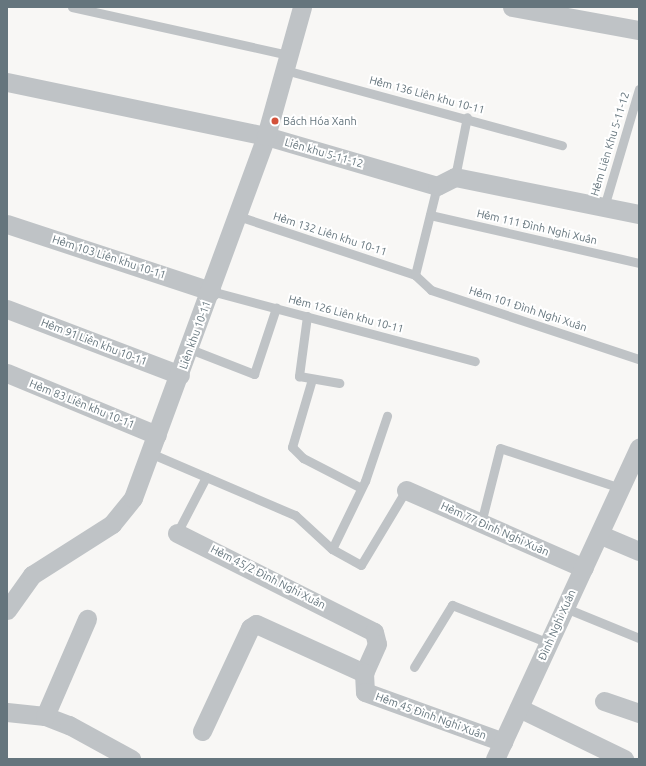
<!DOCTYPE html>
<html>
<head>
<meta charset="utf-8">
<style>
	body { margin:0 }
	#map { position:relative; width:646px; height:766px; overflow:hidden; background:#f8f7f5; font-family:Ubuntu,sans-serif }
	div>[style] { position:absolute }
	.service>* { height:9px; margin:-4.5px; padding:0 4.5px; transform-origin:4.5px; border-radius:4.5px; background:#bfc3c6 }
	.minor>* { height:19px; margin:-9.5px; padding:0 9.5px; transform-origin:9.5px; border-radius:9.5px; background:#bfc3c6 }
	.dots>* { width:11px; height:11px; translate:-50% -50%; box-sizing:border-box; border:2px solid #fff; border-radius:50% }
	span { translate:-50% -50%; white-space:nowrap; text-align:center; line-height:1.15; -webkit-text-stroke:4px #fff; paint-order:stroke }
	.street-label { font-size:11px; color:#65757d }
	.poi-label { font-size:11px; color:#65757d }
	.left { translate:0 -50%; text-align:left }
	.frame { position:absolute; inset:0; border:8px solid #65757d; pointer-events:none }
</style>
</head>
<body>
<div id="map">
	<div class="service">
		<i style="left:72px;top:7px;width:221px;rotate:12.5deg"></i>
		<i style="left:285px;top:70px;width:287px;rotate:15.2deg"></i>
		<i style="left:455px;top:177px;width:61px;rotate:-78.7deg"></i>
		<i style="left:604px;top:207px;width:123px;rotate:-73.5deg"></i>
		<i style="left:430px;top:215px;width:214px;rotate:12.9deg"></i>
		<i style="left:238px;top:216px;width:187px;rotate:18.4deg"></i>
		<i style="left:415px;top:275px;width:22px;rotate:43deg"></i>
		<i style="left:431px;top:290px;width:219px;rotate:18.4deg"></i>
		<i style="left:415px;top:275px;width:92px;rotate:-76.1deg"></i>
		<i style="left:211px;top:291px;width:273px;rotate:14.9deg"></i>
		<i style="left:307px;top:316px;width:61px;rotate:97.6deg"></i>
		<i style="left:299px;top:376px;width:41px;rotate:9.9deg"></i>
		<i style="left:190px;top:349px;width:69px;rotate:21.3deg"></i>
		<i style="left:254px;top:374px;width:70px;rotate:-71.6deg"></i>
		<i style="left:312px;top:379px;width:71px;rotate:106.4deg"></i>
		<i style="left:292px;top:447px;width:16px;rotate:45deg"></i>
		<i style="left:303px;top:458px;width:65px;rotate:27.3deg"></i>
		<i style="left:150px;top:453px;width:158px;rotate:23.2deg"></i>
		<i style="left:295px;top:515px;width:50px;rotate:42.6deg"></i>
		<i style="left:332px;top:549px;width:33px;rotate:29deg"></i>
		<i style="left:361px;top:565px;width:87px;rotate:-59deg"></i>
		<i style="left:481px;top:523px;width:77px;rotate:-75.8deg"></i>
		<i style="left:500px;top:448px;width:130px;rotate:18.4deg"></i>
		<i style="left:177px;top:533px;width:63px;rotate:-62.6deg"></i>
		<i style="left:332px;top:549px;width:76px;rotate:-64.1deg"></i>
		<i style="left:365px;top:481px;width:69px;rotate:-71.3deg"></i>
		<i style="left:563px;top:607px;width:82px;rotate:22.2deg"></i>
		<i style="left:414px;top:667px;width:73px;rotate:-58.5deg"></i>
		<i style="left:452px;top:605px;width:104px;rotate:21.4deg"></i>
	</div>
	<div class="minor">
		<i style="left:512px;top:7px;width:129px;rotate:10.3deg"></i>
		<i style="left:7px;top:82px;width:265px;rotate:11.8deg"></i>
		<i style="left:266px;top:136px;width:178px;rotate:16.3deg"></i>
		<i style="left:437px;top:186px;width:20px;rotate:-27deg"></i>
		<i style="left:455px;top:177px;width:188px;rotate:11.4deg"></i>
		<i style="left:7px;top:224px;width:215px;rotate:18.2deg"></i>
		<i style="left:7px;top:309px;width:185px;rotate:20.9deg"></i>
		<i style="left:7px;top:373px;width:162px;rotate:22.5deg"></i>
		<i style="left:406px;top:490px;width:194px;rotate:23.7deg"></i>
		<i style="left:177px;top:533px;width:220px;rotate:26.7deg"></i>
		<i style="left:374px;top:632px;width:12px;rotate:76deg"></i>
		<i style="left:377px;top:644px;width:32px;rotate:114deg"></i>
		<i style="left:601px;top:535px;width:41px;rotate:22.8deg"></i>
		<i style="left:7px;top:610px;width:43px;rotate:-54.5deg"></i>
		<i style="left:32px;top:575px;width:95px;rotate:-32.5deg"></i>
		<i style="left:112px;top:524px;width:33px;rotate:-51deg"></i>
		<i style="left:133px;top:498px;width:386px;rotate:-69.8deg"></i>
		<i style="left:266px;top:136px;width:134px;rotate:-74.4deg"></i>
		<i style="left:604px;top:701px;width:37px;rotate:19deg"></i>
		<i style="left:519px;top:708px;width:117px;rotate:25.9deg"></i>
		<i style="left:7px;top:712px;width:38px;rotate:6deg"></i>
		<i style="left:45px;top:716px;width:26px;rotate:21deg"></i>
		<i style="left:69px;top:725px;width:71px;rotate:28.7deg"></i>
		<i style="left:45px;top:716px;width:106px;rotate:-66.6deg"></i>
		<i style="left:202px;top:731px;width:114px;rotate:-65deg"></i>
		<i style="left:250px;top:628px;width:7px;rotate:-34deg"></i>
		<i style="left:256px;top:624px;width:119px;rotate:24.4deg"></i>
		<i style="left:364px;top:673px;width:19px;rotate:87deg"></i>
		<i style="left:365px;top:692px;width:147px;rotate:19.9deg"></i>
		<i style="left:495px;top:759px;width:343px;rotate:-65.2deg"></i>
	</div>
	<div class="dots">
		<i style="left:275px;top:121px;background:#d3513a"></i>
	</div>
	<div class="street-label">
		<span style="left:427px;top:95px;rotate:15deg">Hẻm 136 Liên khu 10-11</span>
		<span style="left:610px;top:144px;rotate:-73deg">Hẻm Liên Khu 5-11-12</span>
		<span style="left:324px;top:153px;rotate:16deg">Liên khu 5-11-12</span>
		<span style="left:537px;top:227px;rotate:13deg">Hẻm 111 Đình Nghi Xuân</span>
		<span style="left:330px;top:234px;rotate:18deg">Hẻm 132 Liên khu 10-11</span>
		<span style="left:109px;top:257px;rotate:18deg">Hẻm 103 Liên khu 10-11</span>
		<span style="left:528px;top:309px;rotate:18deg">Hẻm 101 Đình Nghi Xuân</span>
		<span style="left:346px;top:314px;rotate:15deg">Hẻm 126 Liên khu 10-11</span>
		<span style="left:195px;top:335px;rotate:-70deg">Liên khu 10-11</span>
		<span style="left:94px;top:342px;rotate:21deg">Hẻm 91 Liên khu 10-11</span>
		<span style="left:82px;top:404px;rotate:22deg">Hẻm 83 Liên khu 10-11</span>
		<span style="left:495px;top:529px;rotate:24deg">Hẻm 77 Đình Nghi Xuân</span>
		<span style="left:268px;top:577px;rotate:27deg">Hẻm 45/2 Đình Nghi Xuân</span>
		<span style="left:557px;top:625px;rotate:-66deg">Đình Nghi Xuân</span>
		<span style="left:431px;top:716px;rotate:20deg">Hẻm 45 Đình Nghi Xuân</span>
	</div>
	<div class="poi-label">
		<span class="left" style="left:283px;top:121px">Bách Hóa Xanh</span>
	</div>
	<div class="frame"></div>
</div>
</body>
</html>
